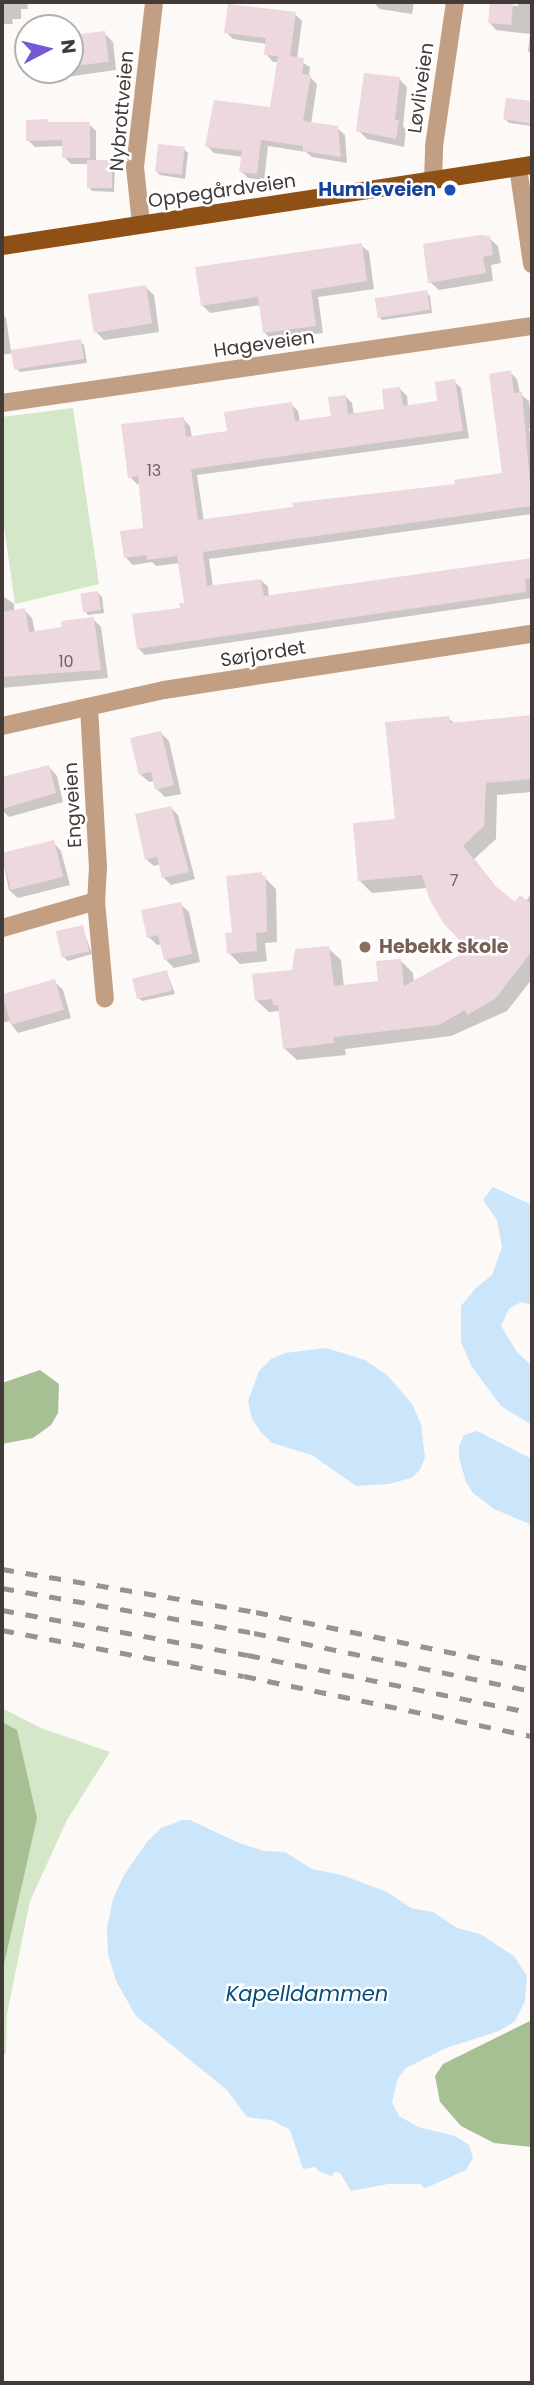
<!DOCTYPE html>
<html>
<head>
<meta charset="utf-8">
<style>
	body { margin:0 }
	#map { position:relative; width:534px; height:2385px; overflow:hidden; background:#fdf9f7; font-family:Poppins,sans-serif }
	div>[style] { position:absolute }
	.green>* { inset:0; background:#d4e7c8 }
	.forest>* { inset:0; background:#a6c093 }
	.water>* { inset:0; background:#cbe5fb }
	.shadow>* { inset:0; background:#0003 }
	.building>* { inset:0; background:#ecd8de; transform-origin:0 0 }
	.minor>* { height:18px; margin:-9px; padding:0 9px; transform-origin:9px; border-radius:9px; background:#c29e83 }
	.major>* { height:18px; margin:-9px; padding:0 9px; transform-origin:9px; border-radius:9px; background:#8e5014 }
	.rail>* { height:5px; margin-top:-2.5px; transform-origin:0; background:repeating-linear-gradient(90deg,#989290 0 12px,transparent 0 24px) }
	.dots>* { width:19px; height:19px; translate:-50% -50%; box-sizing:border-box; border:4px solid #fff; border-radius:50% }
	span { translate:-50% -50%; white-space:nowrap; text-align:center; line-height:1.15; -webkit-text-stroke:5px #fff; paint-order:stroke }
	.number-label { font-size:16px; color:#6c6262 }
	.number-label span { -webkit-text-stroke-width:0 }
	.street-label { font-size:19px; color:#423b38 }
	.transit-label { font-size:19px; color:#164399; font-weight:700 }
	.right { translate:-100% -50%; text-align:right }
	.education-label { font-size:19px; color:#785e54; font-weight:700 }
	.left { translate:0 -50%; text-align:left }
	.water-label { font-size:21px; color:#054e7b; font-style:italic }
	.frame { position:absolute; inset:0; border:4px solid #423b38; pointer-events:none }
	.north { position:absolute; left:14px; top:14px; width:70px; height:70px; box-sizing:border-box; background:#fff; border:2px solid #b3b1af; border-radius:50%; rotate:83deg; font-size:19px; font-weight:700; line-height:28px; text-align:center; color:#423b38 }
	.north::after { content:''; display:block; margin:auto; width:24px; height:32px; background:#7658d2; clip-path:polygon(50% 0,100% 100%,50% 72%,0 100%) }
</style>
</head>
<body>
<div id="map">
	<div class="green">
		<i style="clip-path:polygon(73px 408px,99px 584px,15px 604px,2px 512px,2px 417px)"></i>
		<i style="clip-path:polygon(2px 1708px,41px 1728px,110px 1752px,67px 1820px,30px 1901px,7px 2014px,6px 2054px,2px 2055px)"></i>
	</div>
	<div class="forest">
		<i style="clip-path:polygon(40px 1370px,59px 1384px,58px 1413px,51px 1425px,33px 1438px,2px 1444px,2px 1383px)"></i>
		<i style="clip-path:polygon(2px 1722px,17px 1730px,37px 1818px,2px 1973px)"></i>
		<i style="clip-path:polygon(532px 2020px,532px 2147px,494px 2143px,461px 2126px,440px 2102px,435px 2076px,443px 2064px)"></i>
	</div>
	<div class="water">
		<i style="clip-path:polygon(493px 1187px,532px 1205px,532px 1305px,521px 1302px,509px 1309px,501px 1326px,517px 1352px,532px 1366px,532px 1425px,501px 1406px,472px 1367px,461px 1342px,461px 1306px,476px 1288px,492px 1275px,502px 1247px,497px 1220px,483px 1200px)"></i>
		<i style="clip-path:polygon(326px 1348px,365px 1360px,387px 1375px,412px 1404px,421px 1424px,425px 1457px,420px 1470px,411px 1478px,389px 1484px,356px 1486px,312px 1455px,272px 1443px,260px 1431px,252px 1419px,248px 1401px,259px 1371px,271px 1359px,285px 1353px)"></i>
		<i style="clip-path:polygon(477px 1431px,532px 1459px,532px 1525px,494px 1509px,473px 1493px,466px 1482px,459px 1458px,459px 1446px,464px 1435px)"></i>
		<i style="clip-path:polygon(182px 1820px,190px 1820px,239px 1843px,264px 1851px,285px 1852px,312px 1869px,342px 1875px,387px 1892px,411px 1908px,433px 1912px,457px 1928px,480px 1934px,514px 1956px,527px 1976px,525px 2001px,515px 2021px,499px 2031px,446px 2048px,406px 2068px,398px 2078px,392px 2102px,399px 2116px,418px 2127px,455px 2136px,469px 2145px,473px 2158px,466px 2170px,428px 2187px,424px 2188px,421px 2184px,388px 2184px,351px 2191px,340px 2173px,334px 2172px,332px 2176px,320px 2172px,315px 2167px,303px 2169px,290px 2130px,271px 2120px,247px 2117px,227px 2090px,136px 2016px,116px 1981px,108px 1954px,107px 1928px,113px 1899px,124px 1875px,147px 1842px,161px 1828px)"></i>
	</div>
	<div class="shadow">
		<i style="clip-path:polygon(2px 2px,27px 2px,28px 9px,21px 9px,21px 19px,12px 19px,13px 24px,2px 24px)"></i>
		<i style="clip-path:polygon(373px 2px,414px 2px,412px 14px,380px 9px)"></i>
		<i style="clip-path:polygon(519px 2px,532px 2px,532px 55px,528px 51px,530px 34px,496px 30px,489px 22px,491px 3px,518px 6px)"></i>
		<i style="clip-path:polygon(295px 14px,302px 21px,297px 59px,310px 67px,309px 76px,317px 84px,311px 124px,337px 128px,345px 135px,347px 163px,312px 157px,306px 152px,268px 146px,264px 180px,248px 178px,241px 171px,243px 157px,214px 153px,207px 146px,272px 109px,278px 62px,273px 62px,266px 54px,267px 44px,233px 39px,226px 32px)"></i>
		<i style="clip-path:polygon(104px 33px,113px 42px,116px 70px,66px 77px,59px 70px,70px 70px,70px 38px)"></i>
		<i style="clip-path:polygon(399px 79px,407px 87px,403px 126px,406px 130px,404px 147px,367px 139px,358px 130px)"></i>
		<i style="clip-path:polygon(508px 100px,532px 103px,532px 126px,509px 123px,505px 119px)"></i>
		<i style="clip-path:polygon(89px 124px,96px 131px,96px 162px,111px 162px,115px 166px,114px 192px,92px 191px,89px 187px,89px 164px,71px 164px,64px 157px,64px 146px,35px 147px,28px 140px)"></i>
		<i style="clip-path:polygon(184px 149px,188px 153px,185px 179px,160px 175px,157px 172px)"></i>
		<i style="clip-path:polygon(489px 238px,498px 246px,501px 263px,491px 265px,493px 281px,439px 290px,430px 282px)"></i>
		<i style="clip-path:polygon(361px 245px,369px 252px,374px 289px,318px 297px,323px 333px,272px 340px,264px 332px,261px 305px,210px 313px,202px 305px)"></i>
		<i style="clip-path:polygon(145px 287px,154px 295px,159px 332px,104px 340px,95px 331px)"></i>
		<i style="clip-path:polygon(426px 292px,430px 296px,432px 313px,382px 320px,378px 316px)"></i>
		<i style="clip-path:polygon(2px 313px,6px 318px,11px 351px,80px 341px,84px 345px,87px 363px,20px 372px,16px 368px,14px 353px,2px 355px)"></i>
		<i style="clip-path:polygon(510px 372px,517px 379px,520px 394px,529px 401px,532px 427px,529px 428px,532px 449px,532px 514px,209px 559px,213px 587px,261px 580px,268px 587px,269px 597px,532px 560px,532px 598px,145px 655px,138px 648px,186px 604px,180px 563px,156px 566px,152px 562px,133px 565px,126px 558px,145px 529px,141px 484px,137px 484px,130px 477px,183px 419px,190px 426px,192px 438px,229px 433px,291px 404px,298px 411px,300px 422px,333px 418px,345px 396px,352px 403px,354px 415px,386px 411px,400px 389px,407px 396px,408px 407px,439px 403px,454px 381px,461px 388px,469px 438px,197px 475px,204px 521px,457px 486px,504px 475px)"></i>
		<i style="clip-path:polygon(2px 584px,3px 596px,14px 604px,14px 611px,24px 610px,32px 618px,35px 633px,64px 629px,93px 619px,101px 627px,108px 678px,2px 688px)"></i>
		<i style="clip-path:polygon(98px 593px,102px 597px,104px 613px,88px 615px,85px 611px)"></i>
		<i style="clip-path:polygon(532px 717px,532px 792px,497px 795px,496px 839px,474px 859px,499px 891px,515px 904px,526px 901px,532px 893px,532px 979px,507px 1011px,451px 1036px,345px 1049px,346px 1055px,297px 1060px,284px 1048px,280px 1011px,269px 1012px,256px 1000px,328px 948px,341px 960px,344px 987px,379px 982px,400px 960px,413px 973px,414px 982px,472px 950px,427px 888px,372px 893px,360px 881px,396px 821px,448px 718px,455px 724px)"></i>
		<i style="clip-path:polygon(161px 733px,169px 741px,181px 794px,165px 797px,157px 789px,155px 781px,149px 782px,140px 774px)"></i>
		<i style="clip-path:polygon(49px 767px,57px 776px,63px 802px,9px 817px,2px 810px,2px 779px)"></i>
		<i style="clip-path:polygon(171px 808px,178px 815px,195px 879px,171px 885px,163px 877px,161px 864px,154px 866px,146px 859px)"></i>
		<i style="clip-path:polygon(53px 842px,61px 851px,70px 885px,18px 898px,9px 890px,2px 855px)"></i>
		<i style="clip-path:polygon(261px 874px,276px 889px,277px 942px,265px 943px,267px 961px,240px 964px,229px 953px,233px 934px)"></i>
		<i style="clip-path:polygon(180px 904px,189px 912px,200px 962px,174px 968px,165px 959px,162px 944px,157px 945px,149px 937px)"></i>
		<i style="clip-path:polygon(82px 927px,92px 954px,68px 961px,64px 957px)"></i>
		<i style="clip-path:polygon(167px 972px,175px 994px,142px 1001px,138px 997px)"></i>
		<i style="clip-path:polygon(54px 981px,63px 990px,71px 1018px,18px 1033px,9px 1021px,2px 1023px,2px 996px)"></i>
	</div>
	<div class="building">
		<i style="left:490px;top:2px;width:23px;height:21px;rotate:5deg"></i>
		<i style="clip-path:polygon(228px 4px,296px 12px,290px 56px,304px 58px,302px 74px,311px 75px,303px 121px,338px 126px,341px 157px,303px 151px,303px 146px,261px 140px,257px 174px,239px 172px,242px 151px,205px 147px,214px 100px,270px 107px,278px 56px,264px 55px,266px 38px,224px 33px)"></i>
		<i style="left:105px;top:31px;width:31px;height:35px;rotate:83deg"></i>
		<i style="clip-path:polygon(364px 73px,400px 77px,395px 120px,399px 120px,396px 139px,356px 131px)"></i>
		<i style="clip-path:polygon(506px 98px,532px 101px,532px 124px,503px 119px)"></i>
		<i style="clip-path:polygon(48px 119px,48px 122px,90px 122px,90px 158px,62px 158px,62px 140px,26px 141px,26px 120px)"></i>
		<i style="left:158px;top:144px;width:27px;height:28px;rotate:6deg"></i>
		<i style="left:87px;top:160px;width:25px;height:28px"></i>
		<i style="clip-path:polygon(480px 235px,490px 236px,493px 255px,483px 257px,486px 273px,428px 283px,423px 244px)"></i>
		<i style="clip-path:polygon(362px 243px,367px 281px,311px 290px,316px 326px,263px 333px,258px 297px,201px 306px,195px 267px)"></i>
		<i style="left:146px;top:285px;width:39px;height:59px;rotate:81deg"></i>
		<i style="left:427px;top:290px;width:20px;height:53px;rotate:81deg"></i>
		<i style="left:81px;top:339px;width:20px;height:71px;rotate:81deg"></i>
		<i style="clip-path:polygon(511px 370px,514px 393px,522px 392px,532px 506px,203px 552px,207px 586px,261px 579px,264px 596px,532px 558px,532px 578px,525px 579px,526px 592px,137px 649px,132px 614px,180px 608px,179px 603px,184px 603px,177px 556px,147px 560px,146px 555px,124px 558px,120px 531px,143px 528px,138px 476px,128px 478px,121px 424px,184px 417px,186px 437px,227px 431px,224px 412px,292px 402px,295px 421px,331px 416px,328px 397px,346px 395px,348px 414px,384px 409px,382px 389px,400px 387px,403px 406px,437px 401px,435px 382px,455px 379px,463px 431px,191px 469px,198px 520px,293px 507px,292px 503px,455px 484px,454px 480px,502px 473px,489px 374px)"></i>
		<i style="left:98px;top:591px;width:19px;height:18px;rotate:81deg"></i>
		<i style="clip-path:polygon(25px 608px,29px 632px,62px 627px,61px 621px,94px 617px,101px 670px,2px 677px,2px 612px)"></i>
		<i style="clip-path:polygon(532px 715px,532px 779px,486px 783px,484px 826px,463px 846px,493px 884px,515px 902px,520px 895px,532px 904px,532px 951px,495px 999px,467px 1015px,465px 1010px,439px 1025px,334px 1037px,334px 1043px,283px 1049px,278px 1005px,273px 1005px,272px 999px,255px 1001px,252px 974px,292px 970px,295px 949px,329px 946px,334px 986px,378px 981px,376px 961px,401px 959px,404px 986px,469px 950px,443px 923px,429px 898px,422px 875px,358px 881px,353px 823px,395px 819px,385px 722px,449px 716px,450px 723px)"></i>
		<i style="clip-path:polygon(161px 731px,174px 785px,155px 790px,151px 772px,139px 775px,130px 738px)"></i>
		<i style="clip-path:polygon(49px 765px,56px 793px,2px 809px,2px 777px)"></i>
		<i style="clip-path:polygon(171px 806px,189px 872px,162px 878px,157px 857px,145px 860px,135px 814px)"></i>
		<i style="left:54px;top:840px;width:38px;height:54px;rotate:76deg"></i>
		<i style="clip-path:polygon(262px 872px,262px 877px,266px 876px,267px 932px,256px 933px,257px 951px,227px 954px,225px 933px,232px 932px,226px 876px)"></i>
		<i style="clip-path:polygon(181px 902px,192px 954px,164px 960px,158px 935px,147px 938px,141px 910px)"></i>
		<i style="left:83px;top:925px;width:27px;height:28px;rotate:77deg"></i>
		<i style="left:167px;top:970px;width:21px;height:36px;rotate:76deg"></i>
		<i style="left:55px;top:979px;width:32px;height:55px;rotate:74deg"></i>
	</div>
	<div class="minor">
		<i style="left:518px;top:167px;width:98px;rotate:81.8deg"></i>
		<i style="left:433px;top:180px;width:34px;rotate:-88deg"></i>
		<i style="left:434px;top:146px;width:146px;rotate:-81.7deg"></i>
		<i style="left:141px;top:224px;width:57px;rotate:-96deg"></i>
		<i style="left:135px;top:167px;width:166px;rotate:-83.4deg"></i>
		<i style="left:2px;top:403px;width:536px;rotate:-8.27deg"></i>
		<i style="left:89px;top:707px;width:159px;rotate:86.8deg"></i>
		<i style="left:98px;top:866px;width:35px;rotate:93deg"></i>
		<i style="left:96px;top:901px;width:98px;rotate:84.8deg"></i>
		<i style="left:2px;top:726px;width:166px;rotate:-12.5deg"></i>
		<i style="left:164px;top:690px;width:372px;rotate:-8.7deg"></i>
		<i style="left:2px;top:928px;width:98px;rotate:-16deg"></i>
	</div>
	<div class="major">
		<i style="left:2px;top:246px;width:536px;rotate:-8.69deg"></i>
	</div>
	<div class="rail">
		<i style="left:2px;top:1569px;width:258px;rotate:9.6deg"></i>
		<i style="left:256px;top:1612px;width:282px;rotate:11.7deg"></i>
		<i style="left:2px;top:1588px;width:256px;rotate:10.1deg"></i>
		<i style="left:254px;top:1633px;width:284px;rotate:11.8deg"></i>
		<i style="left:2px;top:1610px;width:250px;rotate:10.4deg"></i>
		<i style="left:248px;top:1655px;width:290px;rotate:11.5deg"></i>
		<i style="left:2px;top:1630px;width:246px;rotate:10.8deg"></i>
		<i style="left:244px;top:1676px;width:294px;rotate:11.8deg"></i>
	</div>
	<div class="dots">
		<i style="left:450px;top:190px;background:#1a4fb4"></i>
		<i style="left:365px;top:947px;background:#8d6e63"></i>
	</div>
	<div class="number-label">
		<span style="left:154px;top:471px">13</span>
		<span style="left:66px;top:662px">10</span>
		<span style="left:454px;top:881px">7</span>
	</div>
	<div class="street-label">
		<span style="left:421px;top:88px;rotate:-82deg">Løvliveien</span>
		<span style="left:122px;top:111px;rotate:-85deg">Nybrottveien</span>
		<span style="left:222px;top:191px;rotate:-8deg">Oppegårdveien</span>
		<span style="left:264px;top:344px;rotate:-8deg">Hageveien</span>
		<span style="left:263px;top:654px;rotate:-9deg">Sørjordet</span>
		<span style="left:73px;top:805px;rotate:-93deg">Engveien</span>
	</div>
	<div class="transit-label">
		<span class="right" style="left:436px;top:190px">Humleveien</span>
	</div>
	<div class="education-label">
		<span class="left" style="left:379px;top:947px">Hebekk skole</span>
	</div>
	<div class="water-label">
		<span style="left:307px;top:1994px">Kapelldammen</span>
	</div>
	<div class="frame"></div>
	<div class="north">N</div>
</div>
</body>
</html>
